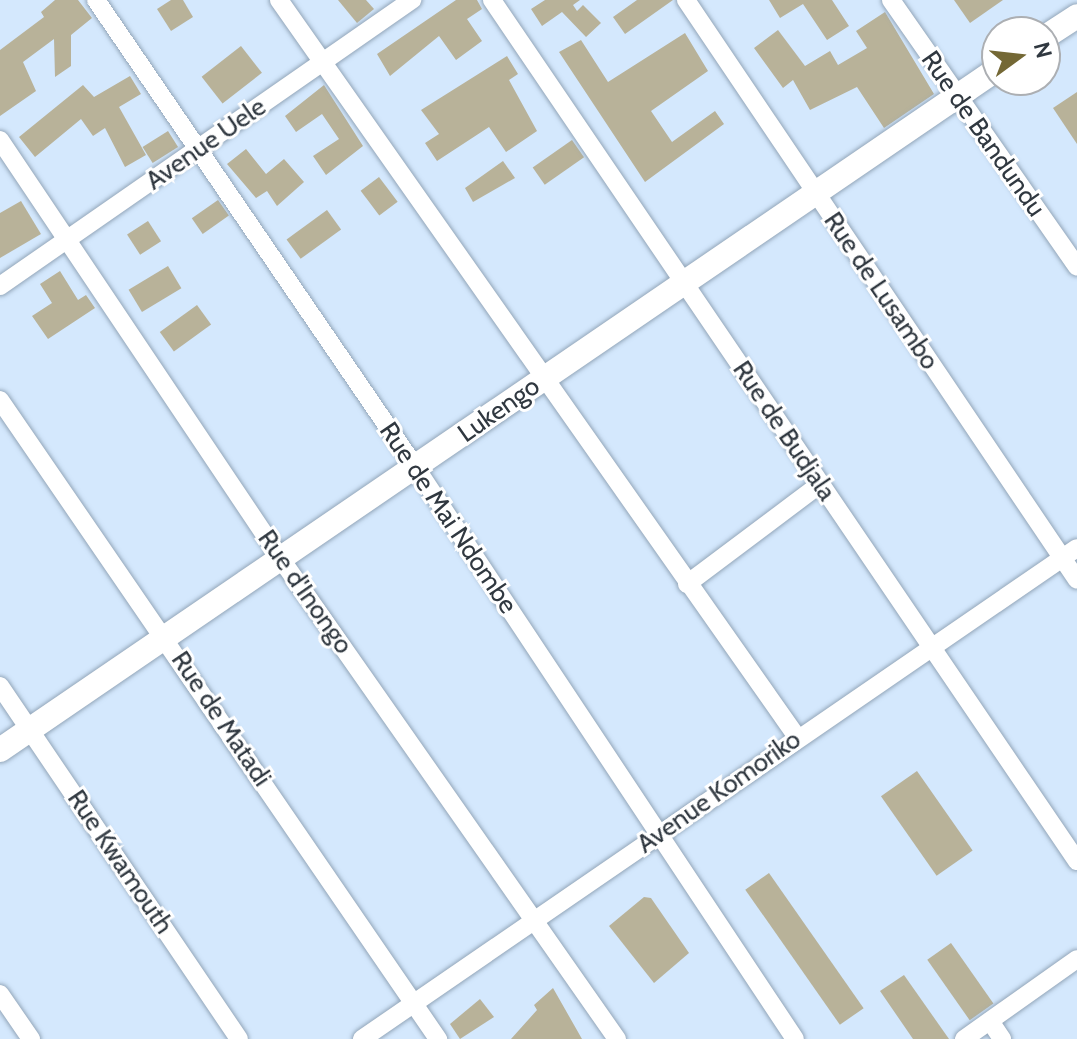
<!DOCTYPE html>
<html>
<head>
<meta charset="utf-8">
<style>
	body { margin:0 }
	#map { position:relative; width:1077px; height:1039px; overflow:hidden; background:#d4e8fd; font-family:Cabin,sans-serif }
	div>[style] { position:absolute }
	.building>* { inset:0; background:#b8b299; transform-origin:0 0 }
	.roads { filter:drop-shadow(0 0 2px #93a6b9) drop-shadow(0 0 2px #93a6b9) }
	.minor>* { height:18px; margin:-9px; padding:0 9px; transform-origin:9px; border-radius:9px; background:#fff }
	.tertiary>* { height:24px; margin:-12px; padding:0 12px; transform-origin:12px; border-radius:12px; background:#fff }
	span { translate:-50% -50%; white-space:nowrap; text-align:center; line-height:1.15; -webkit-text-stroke:6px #fff; paint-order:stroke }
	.street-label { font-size:26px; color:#303840 }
	.north { position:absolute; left:981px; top:16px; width:80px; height:80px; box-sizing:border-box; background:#fff; border:2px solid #acafb3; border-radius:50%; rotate:75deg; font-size:22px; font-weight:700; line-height:32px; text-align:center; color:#303840 }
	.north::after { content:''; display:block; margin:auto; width:28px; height:36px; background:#746835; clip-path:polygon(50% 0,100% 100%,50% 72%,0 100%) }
</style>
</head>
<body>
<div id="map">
	<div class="building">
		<i style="clip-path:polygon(55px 0,78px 0,92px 18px,71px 35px,71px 66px,55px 77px,54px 39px,23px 62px,36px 91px,0 116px,0 50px,44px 17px,41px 12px)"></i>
		<i style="clip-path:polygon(171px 0,183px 0,193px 17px,171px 31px,157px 9px)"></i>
		<i style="clip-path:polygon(338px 0,366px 0,374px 9px,357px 23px)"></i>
		<i style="clip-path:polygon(456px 0,477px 0,482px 9px,467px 19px,482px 41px,456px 60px,439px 36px,390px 76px,377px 54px)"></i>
		<i style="clip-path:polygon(545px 0,580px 0,573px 5px,577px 11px,583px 5px,601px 23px,586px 37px,562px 12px,542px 26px,531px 9px)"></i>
		<i style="clip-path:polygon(637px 0,673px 0,625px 34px,613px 17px)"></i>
		<i style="clip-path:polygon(769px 0,832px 0,849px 26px,827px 40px,803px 4px,780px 18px)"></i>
		<i style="clip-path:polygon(954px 0,1003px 0,970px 23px)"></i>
		<i style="clip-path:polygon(885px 12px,934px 94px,884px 128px,857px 87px,810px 110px,793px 80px,783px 88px,754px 48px,778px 30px,805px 66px,830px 51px,838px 65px,867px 48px,856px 31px)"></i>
		<i style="clip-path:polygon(685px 33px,708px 71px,651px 111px,672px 142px,715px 111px,724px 124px,645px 182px,559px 52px,581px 40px,608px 82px)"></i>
		<i style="left:241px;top:46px;width:34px;height:50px;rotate:52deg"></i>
		<i style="clip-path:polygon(507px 56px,518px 74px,509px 80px,537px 131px,506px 152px,489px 127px,437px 161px,425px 143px,439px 134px,421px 110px)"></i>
		<i style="clip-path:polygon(130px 76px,141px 94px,119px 107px,146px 155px,125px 167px,105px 128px,93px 136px,81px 119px,35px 157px,19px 137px,83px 85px,94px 97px)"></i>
		<i style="clip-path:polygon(324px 85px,363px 146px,326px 175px,313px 156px,339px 139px,322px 114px,296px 132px,285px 116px)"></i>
		<i style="clip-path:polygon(1077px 92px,1077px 144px,1053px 108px)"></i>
		<i style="left:168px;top:131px;width:19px;height:30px;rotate:58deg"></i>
		<i style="left:572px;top:140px;width:21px;height:48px;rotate:55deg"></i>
		<i style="clip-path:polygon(246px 149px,266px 174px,284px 159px,304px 182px,277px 206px,267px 191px,256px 198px,227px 164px)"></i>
		<i style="clip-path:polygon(503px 161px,515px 178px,473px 202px,465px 188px)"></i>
		<i style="left:379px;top:177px;width:31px;height:23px;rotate:53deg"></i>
		<i style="left:218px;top:200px;width:19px;height:32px;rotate:55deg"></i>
		<i style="clip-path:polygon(21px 201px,41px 234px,0 258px,0 213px)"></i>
		<i style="left:327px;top:210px;width:24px;height:50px;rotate:54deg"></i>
		<i style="left:148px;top:221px;width:24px;height:25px;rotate:57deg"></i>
		<i style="left:168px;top:266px;width:26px;height:46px;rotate:59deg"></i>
		<i style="clip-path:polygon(60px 271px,78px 300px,86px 295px,95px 308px,48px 339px,32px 316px,52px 303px,40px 284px)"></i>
		<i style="left:197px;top:305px;width:24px;height:46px;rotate:54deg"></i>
		<i style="left:917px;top:771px;width:97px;height:44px;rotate:55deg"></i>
		<i style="left:769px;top:873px;width:165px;height:29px;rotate:55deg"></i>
		<i style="clip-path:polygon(644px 897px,651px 898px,689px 953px,654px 983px,609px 926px)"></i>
		<i style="left:951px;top:943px;width:74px;height:29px;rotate:55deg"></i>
		<i style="clip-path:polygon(904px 975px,949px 1039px,913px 1039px,880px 991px)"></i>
		<i style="clip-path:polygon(553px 988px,582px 1039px,511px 1039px,537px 1010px,534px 1005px)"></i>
		<i style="clip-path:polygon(480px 999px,494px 1017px,460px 1039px,450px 1024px)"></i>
	</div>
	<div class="roads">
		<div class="minor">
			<i style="left:96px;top:0;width:567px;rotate:55.64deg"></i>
			<i style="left:416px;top:468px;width:685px;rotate:56.43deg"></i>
			<i style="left:279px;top:0;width:901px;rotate:54.9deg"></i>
			<i style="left:492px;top:0;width:1041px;rotate:55.81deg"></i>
			<i style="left:686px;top:0;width:699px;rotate:56.01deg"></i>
			<i style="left:891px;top:0;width:325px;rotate:55.1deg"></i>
			<i style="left:0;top:140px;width:505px;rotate:56.15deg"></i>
			<i style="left:281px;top:559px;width:586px;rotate:55.01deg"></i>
			<i style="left:0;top:286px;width:502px;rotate:-34.77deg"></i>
			<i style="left:0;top:400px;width:775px;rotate:55.57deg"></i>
			<i style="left:687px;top:584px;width:166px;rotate:-36.9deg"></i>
			<i style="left:0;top:686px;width:426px;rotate:55.9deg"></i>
			<i style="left:0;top:994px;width:55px;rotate:55.4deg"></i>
			<i style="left:990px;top:1021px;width:22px;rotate:56deg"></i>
			<i style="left:362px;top:1039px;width:867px;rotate:-34.48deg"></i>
			<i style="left:964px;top:1039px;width:138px;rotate:-35.3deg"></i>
		</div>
		<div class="tertiary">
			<i style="left:1045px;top:37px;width:38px;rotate:-33deg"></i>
			<i style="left:0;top:750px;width:1207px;rotate:-34.33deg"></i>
		</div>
	</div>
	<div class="street-label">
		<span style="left:983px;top:134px;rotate:55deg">Rue de Bandundu</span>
		<span style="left:206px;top:144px;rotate:-35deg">Avenue Uele</span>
		<span style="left:881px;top:291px;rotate:56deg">Rue de Lusambo</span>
		<span style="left:499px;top:410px;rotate:-35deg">Lukengo</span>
		<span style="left:784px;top:431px;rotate:56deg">Rue de Budjala</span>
		<span style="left:448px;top:518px;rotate:56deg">Rue de Mai Ndombe</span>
		<span style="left:305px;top:592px;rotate:55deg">Rue d'Inongo</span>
		<span style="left:221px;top:719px;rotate:56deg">Rue de Matadi</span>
		<span style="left:719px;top:792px;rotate:-35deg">Avenue Komoriko</span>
		<span style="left:120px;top:862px;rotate:56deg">Rue Kwamouth</span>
	</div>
	<div class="north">N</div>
</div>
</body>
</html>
